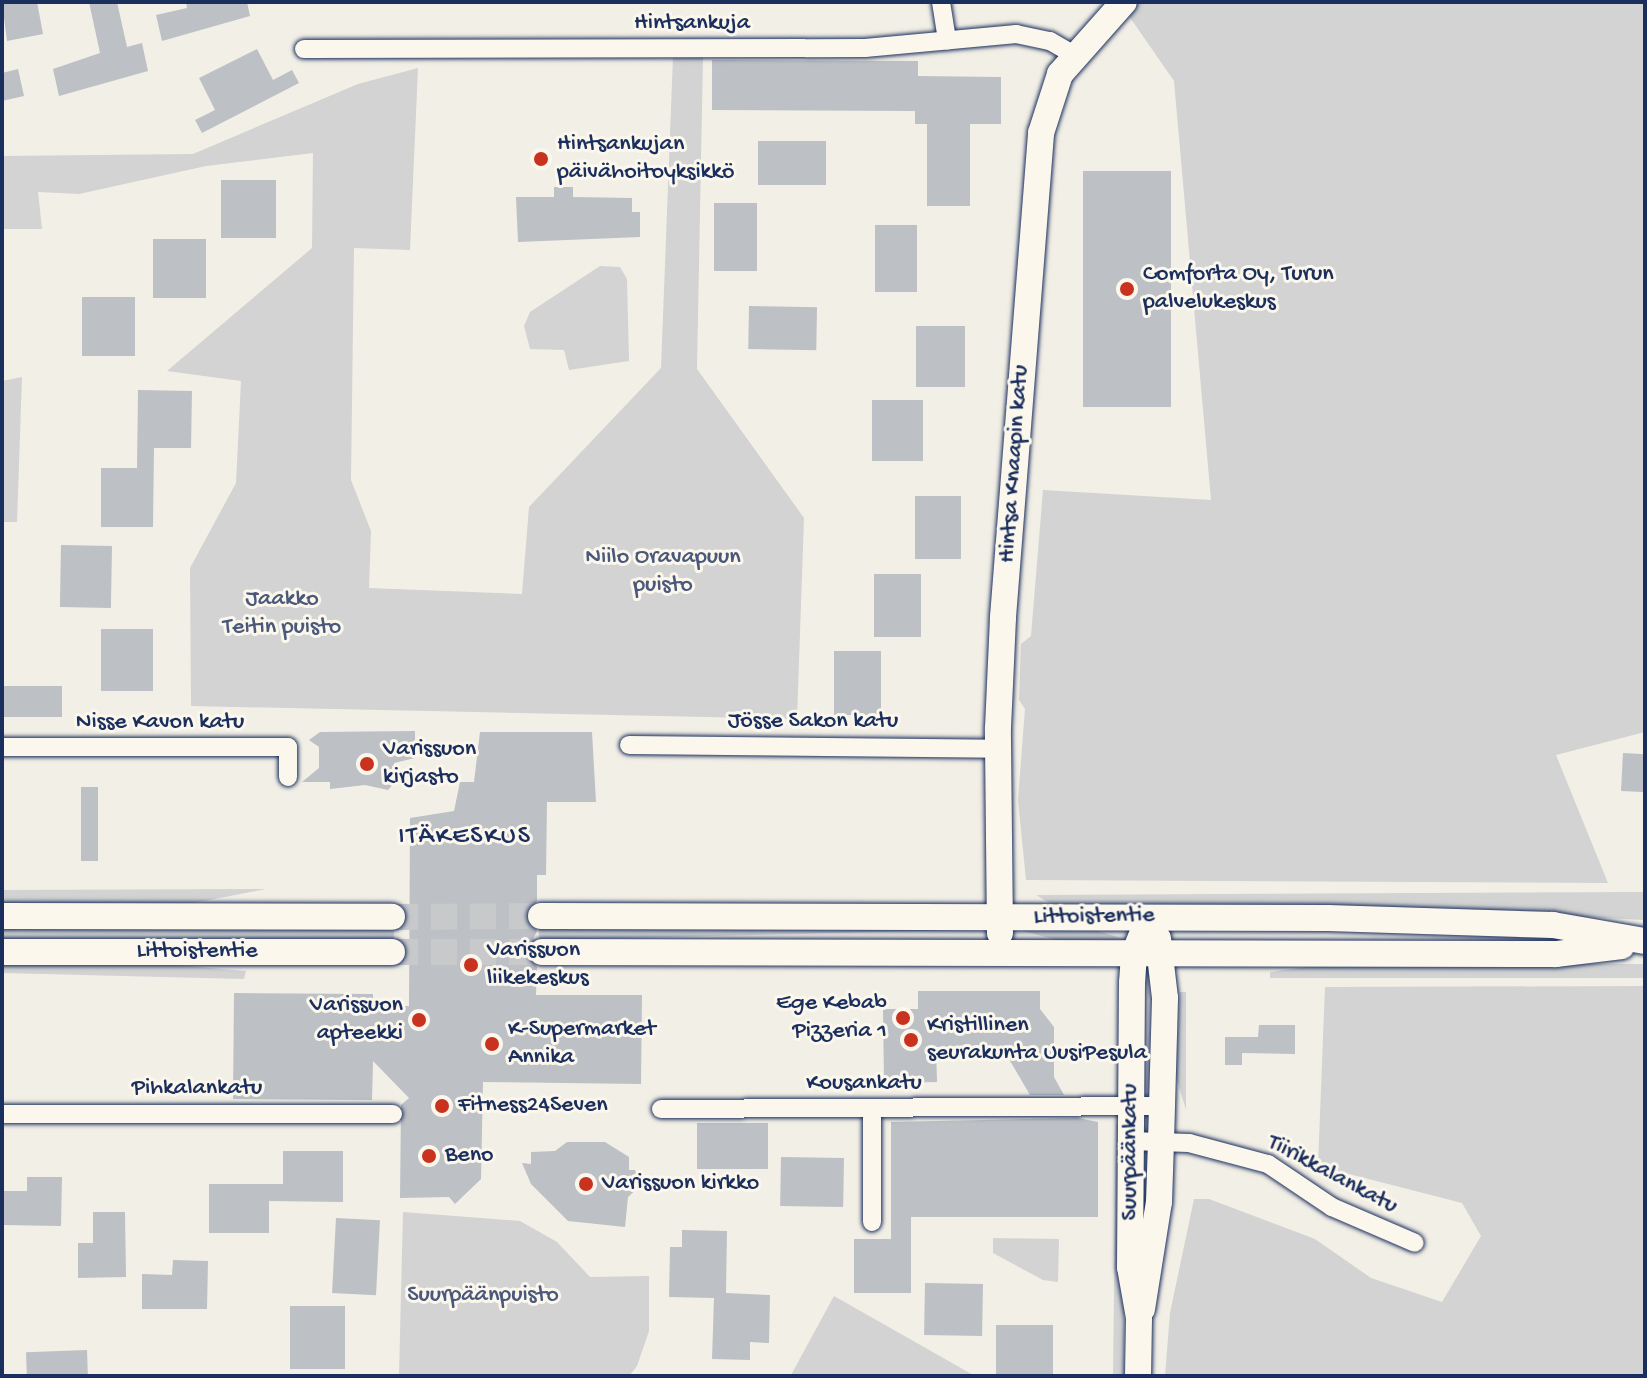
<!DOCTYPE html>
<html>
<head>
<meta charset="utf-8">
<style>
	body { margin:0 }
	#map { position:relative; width:1647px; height:1378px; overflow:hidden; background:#f2efe6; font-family:"Gochi Hand",sans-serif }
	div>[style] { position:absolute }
	.green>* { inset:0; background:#d2d3d2; transform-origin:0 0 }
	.building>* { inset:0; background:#bdc0c4; transform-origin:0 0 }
	.secondary-tunnel>* { height:26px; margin-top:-13px; transform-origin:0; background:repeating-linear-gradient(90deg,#c7c9cb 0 26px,transparent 0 39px) }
	.roads { filter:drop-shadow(0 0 2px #1b2f5e) drop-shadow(0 0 2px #1b2f5e) }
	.street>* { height:18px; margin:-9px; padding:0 9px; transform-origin:9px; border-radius:9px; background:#fbf7ec }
	.secondary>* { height:26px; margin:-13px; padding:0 13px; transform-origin:13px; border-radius:13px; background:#fbf7ec }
	.dots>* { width:22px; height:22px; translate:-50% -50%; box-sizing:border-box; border:4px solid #fbf7ec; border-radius:50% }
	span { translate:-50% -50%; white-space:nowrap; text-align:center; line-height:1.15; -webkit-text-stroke:6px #fbf7ec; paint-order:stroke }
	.street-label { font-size:24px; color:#1b2f5e }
	.poi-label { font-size:24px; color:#1b2f5e }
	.left { translate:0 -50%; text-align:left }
	.right { translate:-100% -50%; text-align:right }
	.park-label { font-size:24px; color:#49587b }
	.neighbourhood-label { font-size:26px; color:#1b2f5e; letter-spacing:2px }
	.frame { position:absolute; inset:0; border:4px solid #1b2f5e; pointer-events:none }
</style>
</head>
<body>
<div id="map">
	<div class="green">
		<i style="clip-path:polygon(1137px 2px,1645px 2px,1645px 732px,1556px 755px,1608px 883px,1026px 880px,1018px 800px,1025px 709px,1019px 700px,1021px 644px,1031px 636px,1043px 490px,1211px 500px,1174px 81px,1129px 16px)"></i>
		<i style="clip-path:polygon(673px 56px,703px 56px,697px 369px,804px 518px,797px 719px,191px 706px,190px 568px,236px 483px,241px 381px,167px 371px,312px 248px,313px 153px,206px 166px,79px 194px,38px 192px,42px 229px,2px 229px,2px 156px,193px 154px,358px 84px,418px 68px,410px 250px,354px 248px,351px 480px,371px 531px,369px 588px,522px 594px,529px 507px,661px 368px)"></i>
		<i style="clip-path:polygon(600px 266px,620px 267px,627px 279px,629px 361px,569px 370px,564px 350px,530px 349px,524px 326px,530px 312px)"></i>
		<i style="clip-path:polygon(22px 377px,17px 522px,2px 522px,2px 381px)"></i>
		<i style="clip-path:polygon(266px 889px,183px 905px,2px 905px,2px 890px)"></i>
		<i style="clip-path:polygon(1645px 892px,1645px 920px,1362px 906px,1053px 905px,1036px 895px)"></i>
		<i style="left:2px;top:928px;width:392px;height:11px"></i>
		<i style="clip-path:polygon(539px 929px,965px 929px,966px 930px,539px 940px)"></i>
		<i style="clip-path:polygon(1092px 929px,1130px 941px,1060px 941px,1020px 930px)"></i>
		<i style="clip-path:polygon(151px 963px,246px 971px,244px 979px,2px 973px,2px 964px)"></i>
		<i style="clip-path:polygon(1339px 963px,1645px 964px,1645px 978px,1270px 978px,1270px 972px)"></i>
		<i style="clip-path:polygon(1645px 986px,1645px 1376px,1165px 1376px,1170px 1313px,1194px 1199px,1209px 1199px,1315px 1239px,1371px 1278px,1442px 1302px,1481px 1236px,1462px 1203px,1318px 1166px,1325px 987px)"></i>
		<i style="clip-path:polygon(1180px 992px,1186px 992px,1186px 1110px,1176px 1077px)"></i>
		<i style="clip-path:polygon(1116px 1122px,1124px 1141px,1124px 1376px,1113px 1376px)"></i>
		<i style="clip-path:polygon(403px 1212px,520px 1221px,557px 1242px,590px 1277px,649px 1276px,649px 1331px,637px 1366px,629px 1376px,399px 1376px)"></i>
		<i style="clip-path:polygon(993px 1238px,1059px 1239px,1058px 1282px,1043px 1280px,993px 1253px)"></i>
		<i style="clip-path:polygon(834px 1296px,975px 1376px,791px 1375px)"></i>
	</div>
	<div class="building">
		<i style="clip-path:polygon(2px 2px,37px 2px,43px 34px,7px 41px)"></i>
		<i style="clip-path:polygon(89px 2px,117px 2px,127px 47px,142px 43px,148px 71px,59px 96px,53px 69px,100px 53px)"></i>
		<i style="clip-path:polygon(186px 2px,247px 2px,250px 16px,162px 41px,156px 15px,187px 8px)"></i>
		<i style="clip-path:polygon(257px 49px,273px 80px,292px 70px,299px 83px,202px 133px,195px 120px,215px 110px,199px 78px)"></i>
		<i style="clip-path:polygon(712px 60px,918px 61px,918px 76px,1001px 77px,1001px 124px,970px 124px,970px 206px,927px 206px,927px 124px,915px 124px,915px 111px,712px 110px)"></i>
		<i style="clip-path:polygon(18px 69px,24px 96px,2px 101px,2px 73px)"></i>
		<i style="left:758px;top:141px;width:68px;height:44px"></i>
		<i style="left:1083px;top:171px;width:88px;height:236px"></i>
		<i style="left:276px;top:180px;width:58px;height:55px;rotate:90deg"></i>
		<i style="clip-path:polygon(554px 187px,573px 187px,573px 197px,632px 198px,632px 212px,640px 212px,640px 237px,518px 242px,516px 197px,554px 197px)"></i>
		<i style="left:714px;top:203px;width:43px;height:68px"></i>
		<i style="left:875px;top:225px;width:42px;height:67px"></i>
		<i style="left:153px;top:239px;width:53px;height:59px"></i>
		<i style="left:82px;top:297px;width:53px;height:59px"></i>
		<i style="left:749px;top:306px;width:68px;height:43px;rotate:1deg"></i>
		<i style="left:916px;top:326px;width:49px;height:61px"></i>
		<i style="clip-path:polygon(138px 390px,192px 391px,191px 448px,154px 448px,153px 527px,101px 527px,101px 468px,137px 468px)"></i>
		<i style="left:872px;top:400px;width:51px;height:61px"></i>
		<i style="left:915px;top:496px;width:46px;height:63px"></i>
		<i style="left:61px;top:545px;width:51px;height:62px;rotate:1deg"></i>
		<i style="left:874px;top:574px;width:47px;height:63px"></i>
		<i style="left:101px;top:629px;width:52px;height:62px"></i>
		<i style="left:834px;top:651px;width:47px;height:64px"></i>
		<i style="left:2px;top:686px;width:60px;height:31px"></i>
		<i style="clip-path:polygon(415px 731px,415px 758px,394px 763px,394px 783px,388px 790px,365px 785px,330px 789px,330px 782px,302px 782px,319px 768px,319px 747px,309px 740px,320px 732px)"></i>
		<i style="clip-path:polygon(480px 732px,592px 732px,596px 802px,547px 802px,546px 875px,537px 875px,537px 901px,525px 915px,537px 931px,526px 953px,537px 967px,536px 995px,642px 995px,641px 1084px,483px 1082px,481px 1179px,455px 1204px,449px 1197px,400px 1198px,401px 1105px,409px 1098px,373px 1061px,372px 1100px,233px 1099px,234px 993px,373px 994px,373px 1006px,409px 1006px,410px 818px,454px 811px,460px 782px,474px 782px)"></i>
		<i style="left:1623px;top:753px;width:22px;height:38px;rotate:3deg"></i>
		<i style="left:81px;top:787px;width:17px;height:74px"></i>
		<i style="clip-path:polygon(918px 991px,1040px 991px,1040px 1009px,1054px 1027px,1054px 1077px,1064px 1095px,1030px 1095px,1002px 1047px,936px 1047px,937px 1082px,884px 1083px,883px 1009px,918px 1009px)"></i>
		<i style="clip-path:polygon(1259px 1025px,1295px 1025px,1295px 1054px,1242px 1053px,1242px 1065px,1225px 1065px,1225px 1037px,1258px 1037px)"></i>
		<i style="clip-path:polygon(1078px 1118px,1098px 1122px,1098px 1217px,911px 1217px,911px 1293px,854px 1293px,854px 1239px,891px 1239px,891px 1122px)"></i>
		<i style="left:768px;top:1123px;width:46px;height:71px;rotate:90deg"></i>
		<i style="clip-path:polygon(567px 1142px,605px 1142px,629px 1157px,629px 1170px,635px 1170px,641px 1185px,628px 1197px,625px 1227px,568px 1221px,531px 1184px,522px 1163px,531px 1164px,531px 1152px,555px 1151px)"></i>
		<i style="clip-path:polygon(283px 1151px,343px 1151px,343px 1202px,269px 1201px,269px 1233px,209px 1233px,209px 1184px,283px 1184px)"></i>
		<i style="left:781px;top:1157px;width:63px;height:49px;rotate:1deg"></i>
		<i style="clip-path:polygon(27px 1177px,62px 1177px,61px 1226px,2px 1225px,2px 1191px,27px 1191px)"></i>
		<i style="clip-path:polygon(93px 1212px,125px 1212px,126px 1277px,78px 1278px,78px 1243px,93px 1243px)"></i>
		<i style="left:336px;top:1218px;width:44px;height:75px;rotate:3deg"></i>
		<i style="clip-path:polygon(682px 1230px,727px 1231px,726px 1293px,770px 1295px,769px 1343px,750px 1342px,750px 1360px,712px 1359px,714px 1298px,669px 1297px,670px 1247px,682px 1247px)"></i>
		<i style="clip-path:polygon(173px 1260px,208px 1261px,207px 1309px,142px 1309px,142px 1274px,172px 1275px)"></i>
		<i style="left:925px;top:1283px;width:58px;height:52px;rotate:1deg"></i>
		<i style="left:290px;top:1306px;width:55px;height:63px"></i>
		<i style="left:996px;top:1325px;width:57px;height:51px"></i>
		<i style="left:87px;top:1350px;width:26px;height:61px;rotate:88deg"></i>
	</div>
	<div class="secondary-tunnel">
		<i style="left:392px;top:917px;width:149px;rotate:-0.4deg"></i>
		<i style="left:392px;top:952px;width:150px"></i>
	</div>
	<div class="roads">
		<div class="street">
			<i style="left:941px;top:2px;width:39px;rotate:81deg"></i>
			<i style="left:304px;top:49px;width:561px;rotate:-0.1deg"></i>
			<i style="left:865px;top:48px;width:152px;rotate:-5.3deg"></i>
			<i style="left:1016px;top:34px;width:35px;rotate:12deg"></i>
			<i style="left:1050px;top:41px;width:28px;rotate:30deg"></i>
			<i style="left:629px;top:745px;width:369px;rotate:0.6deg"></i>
			<i style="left:2px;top:747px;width:286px"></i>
			<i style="left:288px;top:747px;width:30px;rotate:90deg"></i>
			<i style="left:661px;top:1109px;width:501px;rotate:-0.34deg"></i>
			<i style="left:2px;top:1114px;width:391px"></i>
			<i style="left:1131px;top:1141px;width:58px;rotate:2deg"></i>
			<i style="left:1189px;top:1143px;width:82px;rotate:14.9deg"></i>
			<i style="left:1268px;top:1164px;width:77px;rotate:33.9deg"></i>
			<i style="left:1332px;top:1207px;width:90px;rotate:23.4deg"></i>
			<i style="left:872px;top:1222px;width:113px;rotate:-90deg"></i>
		</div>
		<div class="secondary">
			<i style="left:2px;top:916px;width:390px;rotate:0.1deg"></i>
			<i style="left:541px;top:916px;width:787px;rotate:0.15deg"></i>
			<i style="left:1328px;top:918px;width:225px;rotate:1.8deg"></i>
			<i style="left:1553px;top:925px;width:93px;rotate:9.9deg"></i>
			<i style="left:1000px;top:933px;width:205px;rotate:-90.6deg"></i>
			<i style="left:998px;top:728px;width:111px;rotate:-87.4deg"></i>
			<i style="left:1003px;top:617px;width:485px;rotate:-85.5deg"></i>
			<i style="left:1041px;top:133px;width:62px;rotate:-72.1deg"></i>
			<i style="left:1060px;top:74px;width:96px;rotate:-48.4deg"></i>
			<i style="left:2px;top:952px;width:390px"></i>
			<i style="left:542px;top:952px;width:1014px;rotate:0.11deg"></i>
			<i style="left:1556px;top:954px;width:66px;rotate:-6.9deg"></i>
			<i style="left:1142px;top:1309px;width:108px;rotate:-81deg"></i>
			<i style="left:1159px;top:1202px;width:60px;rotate:-88.1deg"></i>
			<i style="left:1161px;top:1142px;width:144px;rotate:-88.4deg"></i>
			<i style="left:1165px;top:998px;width:60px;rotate:-96.7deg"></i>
			<i style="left:1138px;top:1376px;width:58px;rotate:-89deg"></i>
			<i style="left:1139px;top:1318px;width:52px;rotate:-100deg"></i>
			<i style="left:1130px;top:1267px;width:284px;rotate:-89.6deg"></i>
			<i style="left:1132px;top:983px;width:29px;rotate:-86deg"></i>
			<i style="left:1134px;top:954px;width:18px;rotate:-68deg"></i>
		</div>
	</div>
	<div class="dots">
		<i style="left:541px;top:159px;background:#c8321e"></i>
		<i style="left:1127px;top:289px;background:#c8321e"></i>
		<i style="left:367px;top:764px;background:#c8321e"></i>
		<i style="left:471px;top:965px;background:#c8321e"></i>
		<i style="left:903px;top:1018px;background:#c8321e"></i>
		<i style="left:419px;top:1020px;background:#c8321e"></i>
		<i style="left:911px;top:1040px;background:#c8321e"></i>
		<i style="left:492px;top:1044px;background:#c8321e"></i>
		<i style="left:442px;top:1106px;background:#c8321e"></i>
		<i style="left:429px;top:1156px;background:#c8321e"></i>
		<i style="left:586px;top:1184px;background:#c8321e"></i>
	</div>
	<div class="street-label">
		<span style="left:692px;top:24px">Hintsankuja</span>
		<span style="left:1015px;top:464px;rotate:-86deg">Hintsa Knaapin katu</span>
		<span style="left:813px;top:722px">Jösse Sakon katu</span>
		<span style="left:160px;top:723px">Nisse Kavon katu</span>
		<span style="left:1094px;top:917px;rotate:-1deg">Littoistentie</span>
		<span style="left:197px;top:952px">Littoistentie</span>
		<span style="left:864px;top:1084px">Kousankatu</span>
		<span style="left:197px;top:1089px">Pihkalankatu</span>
		<span style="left:1131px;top:1152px;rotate:-90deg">Suurpäänkatu</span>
		<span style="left:1332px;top:1175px;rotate:28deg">Tiirikkalankatu</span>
	</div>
	<div class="poi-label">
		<span class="left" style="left:557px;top:159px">Hintsankujan<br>päivähoitoyksikkö</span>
		<span class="left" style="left:1143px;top:289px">Comforta Oy, Turun<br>palvelukeskus</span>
		<span class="left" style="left:383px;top:764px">Varissuon<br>kirjasto</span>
		<span class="left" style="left:487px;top:965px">Varissuon<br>liikekeskus</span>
		<span class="right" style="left:887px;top:1018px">Ege Kebab<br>Pizzeria 1</span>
		<span class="right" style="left:403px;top:1020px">Varissuon<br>apteekki</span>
		<span class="left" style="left:927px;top:1040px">Kristillinen<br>seurakunta UusiPesula</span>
		<span class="left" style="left:508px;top:1044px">K-Supermarket<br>Annika</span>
		<span class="left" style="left:458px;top:1106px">Fitness24Seven</span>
		<span class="left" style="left:445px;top:1156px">Beno</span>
		<span class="left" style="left:602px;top:1184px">Varissuon kirkko</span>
	</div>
	<div class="park-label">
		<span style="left:663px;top:572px">Niilo Oravapuun<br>puisto</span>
		<span style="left:282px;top:614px">Jaakko<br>Teitin puisto</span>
		<span style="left:483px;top:1296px">Suurpäänpuisto</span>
	</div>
	<div class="neighbourhood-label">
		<span style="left:465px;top:838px">ITÄKESKUS</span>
	</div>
	<div class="frame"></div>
</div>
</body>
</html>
